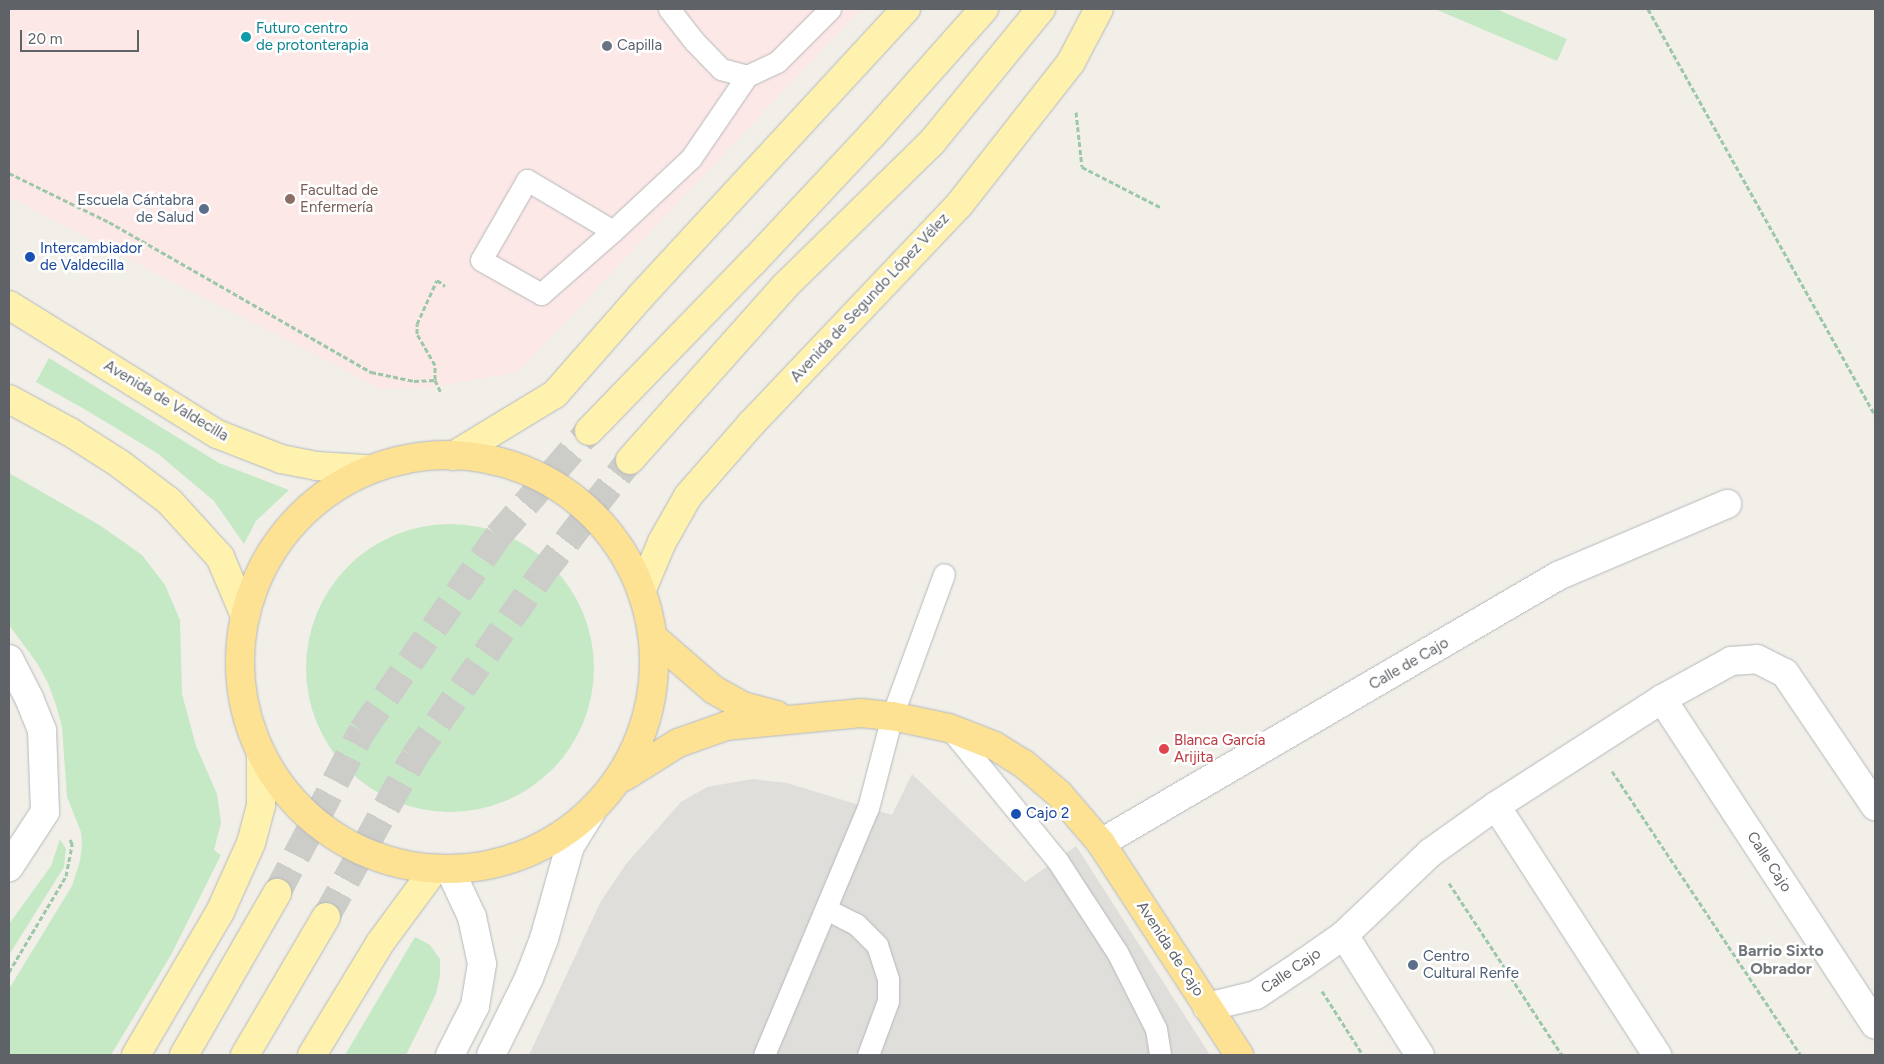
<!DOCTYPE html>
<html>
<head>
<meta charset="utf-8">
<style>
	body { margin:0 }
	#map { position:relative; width:1884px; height:1064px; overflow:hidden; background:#f1efe8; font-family:Figtree,sans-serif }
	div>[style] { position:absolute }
	.industrial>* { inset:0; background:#e0deda }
	.medical>* { inset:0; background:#fce8e6 }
	.green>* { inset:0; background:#c5e8c5 }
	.round { border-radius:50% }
	.primary-tunnel>* { height:28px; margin-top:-14px; transform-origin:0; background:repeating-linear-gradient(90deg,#ccccc8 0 28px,transparent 0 42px) }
	.path>* { height:3px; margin-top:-1.5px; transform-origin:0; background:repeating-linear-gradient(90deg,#9cc7a9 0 5px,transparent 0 7.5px) }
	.roads { filter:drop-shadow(0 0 1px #b5b8bc) drop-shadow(0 0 1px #b5b8bc) }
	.lane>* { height:21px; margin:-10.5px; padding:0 10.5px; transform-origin:10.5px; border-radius:10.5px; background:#fff }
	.street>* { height:28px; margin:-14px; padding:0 14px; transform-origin:14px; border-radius:14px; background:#fff }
	.primary>* { height:28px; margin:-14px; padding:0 14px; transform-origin:14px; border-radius:14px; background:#fff2af }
	.highway>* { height:28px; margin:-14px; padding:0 14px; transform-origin:14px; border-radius:14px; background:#fde293 }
	.highway>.ring { margin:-14px; padding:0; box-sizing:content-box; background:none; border:28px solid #fde293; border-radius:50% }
	.dots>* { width:14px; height:14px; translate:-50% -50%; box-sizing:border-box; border:2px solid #fff; border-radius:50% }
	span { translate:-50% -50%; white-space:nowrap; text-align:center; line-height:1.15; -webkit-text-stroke:5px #fff; paint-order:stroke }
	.culture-label { font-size:15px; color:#0d838f }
	.left { translate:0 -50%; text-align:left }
	.worship-label { font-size:15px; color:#5b616d }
	.education-label { font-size:15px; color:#785e54 }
	.service-label { font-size:15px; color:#4e5e75 }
	.right { translate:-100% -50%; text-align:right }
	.transit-label { font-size:15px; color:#164399 }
	.street-label { font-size:15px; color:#5f6368 }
	.health-label { font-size:15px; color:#be3a42 }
	.neighbourhood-label { font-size:16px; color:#70757a; font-weight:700 }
	.frame { position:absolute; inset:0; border:10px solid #5f6368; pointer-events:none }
	.scale { position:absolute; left:20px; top:30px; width:119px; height:22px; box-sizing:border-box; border:2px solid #5f6368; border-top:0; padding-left:6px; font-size:15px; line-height:18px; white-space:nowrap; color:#5f6368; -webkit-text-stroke:4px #fff; paint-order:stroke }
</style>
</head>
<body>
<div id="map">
	<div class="industrial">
		<i style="clip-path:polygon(912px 774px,1025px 882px,1076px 846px,1210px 1055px,529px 1055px,601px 901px,626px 864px,681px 802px,707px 787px,752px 779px,787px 783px,892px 815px)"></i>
	</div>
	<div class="medical">
		<i style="clip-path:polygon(9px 9px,861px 9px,518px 372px,428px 388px,381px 389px,9px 197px)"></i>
	</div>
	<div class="green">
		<i style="clip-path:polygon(1435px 9px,1496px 9px,1567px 39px,1557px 61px)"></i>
		<i style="clip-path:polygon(49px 358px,219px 463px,289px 490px,256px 521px,244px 544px,214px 501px,157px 453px,86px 410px,36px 382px)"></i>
		<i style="clip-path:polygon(9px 473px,101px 526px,142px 555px,165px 585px,180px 620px,182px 694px,196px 746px,217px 794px,221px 823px,214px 850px,221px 855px,171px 955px,111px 1055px,9px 1055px,9px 989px,72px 886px,80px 861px,82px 845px,81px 832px,67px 797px,62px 727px,56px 705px,48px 683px,37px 663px,9px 625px)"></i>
		<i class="round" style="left:306px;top:524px;width:288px;height:288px"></i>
		<i style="clip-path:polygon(60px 839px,66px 849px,64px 867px,9px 955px,9px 924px,51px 866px)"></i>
		<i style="clip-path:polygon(415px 937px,430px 945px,440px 959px,440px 976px,436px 994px,406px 1055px,345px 1055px)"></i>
	</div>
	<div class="primary-tunnel">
		<i style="left:277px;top:893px;width:183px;rotate:-62.3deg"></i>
		<i style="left:362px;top:731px;width:238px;rotate:-55.1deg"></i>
		<i style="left:498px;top:536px;width:139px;rotate:-49.1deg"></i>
		<i style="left:326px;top:917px;width:183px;rotate:-61.2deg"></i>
		<i style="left:414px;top:757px;width:222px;rotate:-55.1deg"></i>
		<i style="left:541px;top:575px;width:145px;rotate:-52.3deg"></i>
	</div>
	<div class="path">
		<i style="left:1648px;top:9px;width:466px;rotate:60.8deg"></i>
		<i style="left:1076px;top:112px;width:55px;rotate:83.8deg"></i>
		<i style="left:1082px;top:167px;width:88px;rotate:27.1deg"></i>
		<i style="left:9px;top:173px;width:111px;rotate:26.1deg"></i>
		<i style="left:109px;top:222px;width:302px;rotate:29.8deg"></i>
		<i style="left:371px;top:372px;width:44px;rotate:11.8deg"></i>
		<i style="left:414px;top:381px;width:21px;rotate:-3deg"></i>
		<i style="left:435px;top:380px;width:15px;rotate:-90deg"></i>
		<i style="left:435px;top:365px;width:36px;rotate:-120deg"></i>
		<i style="left:417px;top:334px;width:10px;rotate:-90deg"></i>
		<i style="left:417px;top:324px;width:48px;rotate:-65.6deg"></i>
		<i style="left:437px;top:280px;width:10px;rotate:37deg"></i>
		<i style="left:435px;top:380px;width:14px;rotate:65deg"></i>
		<i style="left:1612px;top:771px;width:341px;rotate:56.4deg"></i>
		<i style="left:1449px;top:883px;width:206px;rotate:56.7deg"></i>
		<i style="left:9px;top:972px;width:112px;rotate:-59.3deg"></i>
		<i style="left:66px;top:876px;width:33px;rotate:-79deg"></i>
		<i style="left:72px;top:844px;width:5px;rotate:-112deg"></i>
		<i style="left:1322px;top:991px;width:76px;rotate:57.4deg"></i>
	</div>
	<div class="roads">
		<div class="lane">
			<i style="left:669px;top:9px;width:41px;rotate:52deg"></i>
			<i style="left:694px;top:41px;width:39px;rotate:46deg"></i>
			<i style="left:721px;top:69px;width:27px;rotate:15deg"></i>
			<i style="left:747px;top:76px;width:33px;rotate:-25deg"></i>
			<i style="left:777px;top:62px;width:75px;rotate:-45deg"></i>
			<i style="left:613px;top:231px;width:100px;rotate:-149.3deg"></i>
			<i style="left:527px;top:180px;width:92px;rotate:119.9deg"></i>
			<i style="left:481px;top:260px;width:69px;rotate:29.5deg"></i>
			<i style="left:541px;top:294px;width:96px;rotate:-41.2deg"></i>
			<i style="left:613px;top:231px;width:107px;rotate:-43.1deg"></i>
			<i style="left:691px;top:158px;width:99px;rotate:-55.7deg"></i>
			<i style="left:950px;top:729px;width:169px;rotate:50.8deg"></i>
			<i style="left:1057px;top:860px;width:110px;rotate:56.9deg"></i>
			<i style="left:1117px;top:952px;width:86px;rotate:63.1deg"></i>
			<i style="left:1156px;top:1029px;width:26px;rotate:81deg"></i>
			<i style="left:826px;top:909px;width:34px;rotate:27deg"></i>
			<i style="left:856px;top:924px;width:30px;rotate:45deg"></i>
			<i style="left:877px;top:945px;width:36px;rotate:72deg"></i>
			<i style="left:888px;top:979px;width:22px;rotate:90deg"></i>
			<i style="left:888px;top:1001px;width:58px;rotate:110.3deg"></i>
			<i style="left:764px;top:1055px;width:268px;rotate:-67.2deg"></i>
			<i style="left:868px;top:808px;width:95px;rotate:-75.4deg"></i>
			<i style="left:892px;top:716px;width:151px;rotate:-69.9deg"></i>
		</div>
		<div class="street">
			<i style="left:9px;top:659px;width:44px;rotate:62.9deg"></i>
			<i style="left:29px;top:698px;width:35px;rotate:68deg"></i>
			<i style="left:42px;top:730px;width:82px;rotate:87.9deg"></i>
			<i style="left:45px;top:812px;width:66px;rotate:123.2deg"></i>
			<i style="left:1662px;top:699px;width:389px;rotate:56.8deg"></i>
			<i style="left:1496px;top:806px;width:297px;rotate:57.1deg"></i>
			<i style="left:1101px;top:843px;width:529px;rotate:-30.3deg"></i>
			<i style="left:1558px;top:576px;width:184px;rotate:-23.1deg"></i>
			<i style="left:450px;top:870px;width:52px;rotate:64.9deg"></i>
			<i style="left:472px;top:917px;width:48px;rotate:78deg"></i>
			<i style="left:482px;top:964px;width:43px;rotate:99.5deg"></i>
			<i style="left:475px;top:1006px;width:55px;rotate:117deg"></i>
			<i style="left:1344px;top:935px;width:142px;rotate:57.7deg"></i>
			<i style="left:1207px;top:1007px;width:50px;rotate:-13.8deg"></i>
			<i style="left:1256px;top:995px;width:58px;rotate:-33.7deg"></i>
			<i style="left:1304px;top:963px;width:49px;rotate:-35deg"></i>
			<i style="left:1344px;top:935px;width:119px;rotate:-43.6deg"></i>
			<i style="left:1430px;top:853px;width:81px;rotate:-35.5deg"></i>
			<i style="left:1496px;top:806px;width:197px;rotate:-32.8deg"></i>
			<i style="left:1662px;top:699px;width:79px;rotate:-28.8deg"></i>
			<i style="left:1731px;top:661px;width:26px;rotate:-4deg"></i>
			<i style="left:1757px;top:659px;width:31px;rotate:27deg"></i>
			<i style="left:1785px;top:673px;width:161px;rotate:55.9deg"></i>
			<i style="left:491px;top:1055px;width:86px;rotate:-63.7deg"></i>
			<i style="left:529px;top:978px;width:42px;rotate:-69deg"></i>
			<i style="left:544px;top:939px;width:97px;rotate:-74.4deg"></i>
			<i style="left:570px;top:846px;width:44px;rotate:-58.1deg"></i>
		</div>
		<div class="primary">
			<i style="left:9px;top:305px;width:245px;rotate:31.8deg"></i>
			<i style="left:217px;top:434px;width:69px;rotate:21.3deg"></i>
			<i style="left:281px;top:459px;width:36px;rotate:11deg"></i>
			<i style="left:316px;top:466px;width:49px;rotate:3.5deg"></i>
			<i style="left:9px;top:399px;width:69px;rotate:28.4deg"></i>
			<i style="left:70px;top:432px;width:59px;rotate:32.6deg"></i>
			<i style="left:120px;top:464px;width:61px;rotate:37.1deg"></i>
			<i style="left:169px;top:501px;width:76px;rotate:47.7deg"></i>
			<i style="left:220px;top:557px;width:64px;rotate:67deg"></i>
			<i style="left:589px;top:431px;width:237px;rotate:-45.9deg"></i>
			<i style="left:754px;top:261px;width:173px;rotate:-46.9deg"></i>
			<i style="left:872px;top:135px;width:169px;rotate:-48.4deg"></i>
			<i style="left:453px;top:456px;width:119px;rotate:-31.3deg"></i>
			<i style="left:555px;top:394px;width:130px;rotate:-48.7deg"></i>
			<i style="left:641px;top:296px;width:391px;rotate:-47.3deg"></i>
			<i style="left:630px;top:460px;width:232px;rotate:-48.3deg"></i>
			<i style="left:784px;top:287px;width:207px;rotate:-44.4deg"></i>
			<i style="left:932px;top:142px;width:172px;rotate:-50.7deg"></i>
			<i style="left:643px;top:587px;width:49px;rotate:-67.1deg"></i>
			<i style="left:662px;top:542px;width:53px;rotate:-60.5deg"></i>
			<i style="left:688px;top:496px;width:96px;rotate:-48.8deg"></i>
			<i style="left:751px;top:424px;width:302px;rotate:-46.5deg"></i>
			<i style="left:959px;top:205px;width:182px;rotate:-51.9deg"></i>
			<i style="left:1071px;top:62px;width:60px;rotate:-62.2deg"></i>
			<i style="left:136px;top:1055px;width:166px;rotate:-59.6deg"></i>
			<i style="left:220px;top:912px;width:76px;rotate:-65.8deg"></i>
			<i style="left:251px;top:843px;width:39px;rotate:-75deg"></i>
			<i style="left:261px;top:805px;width:52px;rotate:-90deg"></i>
			<i style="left:184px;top:1055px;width:187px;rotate:-60.1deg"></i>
			<i style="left:245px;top:1055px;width:160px;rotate:-59.6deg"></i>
			<i style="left:312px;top:1055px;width:131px;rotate:-58.7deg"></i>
			<i style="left:380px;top:943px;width:89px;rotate:-53.6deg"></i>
		</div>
		<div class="highway">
			<i class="ring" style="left:240px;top:455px;width:386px;height:386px"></i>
			<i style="left:654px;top:638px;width:79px;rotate:40.9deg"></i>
			<i style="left:714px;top:690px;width:33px;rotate:29deg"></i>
			<i style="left:743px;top:706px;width:35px;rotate:15deg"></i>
			<i style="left:624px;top:777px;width:64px;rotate:-32.2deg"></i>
			<i style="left:678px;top:743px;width:51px;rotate:-19.5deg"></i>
			<i style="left:726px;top:726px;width:136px;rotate:-5.5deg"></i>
			<i style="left:861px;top:713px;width:31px;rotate:6deg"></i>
			<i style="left:892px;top:716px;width:58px;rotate:11.9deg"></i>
			<i style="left:949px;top:728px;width:49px;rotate:21.4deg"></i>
			<i style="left:995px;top:746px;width:34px;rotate:32deg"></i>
			<i style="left:1024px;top:764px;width:46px;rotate:40.6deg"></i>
			<i style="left:1059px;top:794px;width:65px;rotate:49.4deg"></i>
			<i style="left:1101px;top:843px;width:253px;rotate:56.9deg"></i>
		</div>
	</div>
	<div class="dots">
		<i style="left:246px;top:37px;background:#0f9aa8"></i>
		<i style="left:607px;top:46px;background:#6b7280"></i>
		<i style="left:290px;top:199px;background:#8d6e63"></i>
		<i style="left:204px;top:209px;background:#5c6f8a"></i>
		<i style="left:30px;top:257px;background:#1a4fb4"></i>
		<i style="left:1164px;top:749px;background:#e0444e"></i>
		<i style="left:1016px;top:814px;background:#1a4fb4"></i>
		<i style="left:1413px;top:965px;background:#5c6f8a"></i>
	</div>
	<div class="culture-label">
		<span class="left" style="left:256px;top:37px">Futuro centro<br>de protonterapia</span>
	</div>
	<div class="worship-label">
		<span class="left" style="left:617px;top:46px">Capilla</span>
	</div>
	<div class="education-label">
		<span class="left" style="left:300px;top:199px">Facultad de<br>Enfermería</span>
	</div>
	<div class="service-label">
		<span class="right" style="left:194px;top:209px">Escuela Cántabra<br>de Salud</span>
		<span class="left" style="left:1423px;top:965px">Centro<br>Cultural Renfe</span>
	</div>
	<div class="transit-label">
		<span class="left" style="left:40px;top:257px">Intercambiador<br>de Valdecilla</span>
		<span class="left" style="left:1026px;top:814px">Cajo 2</span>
	</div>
	<div class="street-label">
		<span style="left:870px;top:298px;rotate:-47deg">Avenida de Segundo López Vélez</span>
		<span style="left:166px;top:401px;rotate:31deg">Avenida de Valdecilla</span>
		<span style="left:1409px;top:664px;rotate:-30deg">Calle de Cajo</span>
		<span style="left:1769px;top:862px;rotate:57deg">Calle Cajo</span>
		<span style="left:1170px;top:949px;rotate:57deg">Avenida de Cajo</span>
		<span style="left:1291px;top:971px;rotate:-34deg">Calle Cajo</span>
	</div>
	<div class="health-label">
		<span class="left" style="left:1174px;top:749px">Blanca García<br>Arijita</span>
	</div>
	<div class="neighbourhood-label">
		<span style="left:1781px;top:960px">Barrio Sixto<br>Obrador</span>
	</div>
	<div class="frame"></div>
	<div class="scale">20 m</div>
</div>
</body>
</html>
